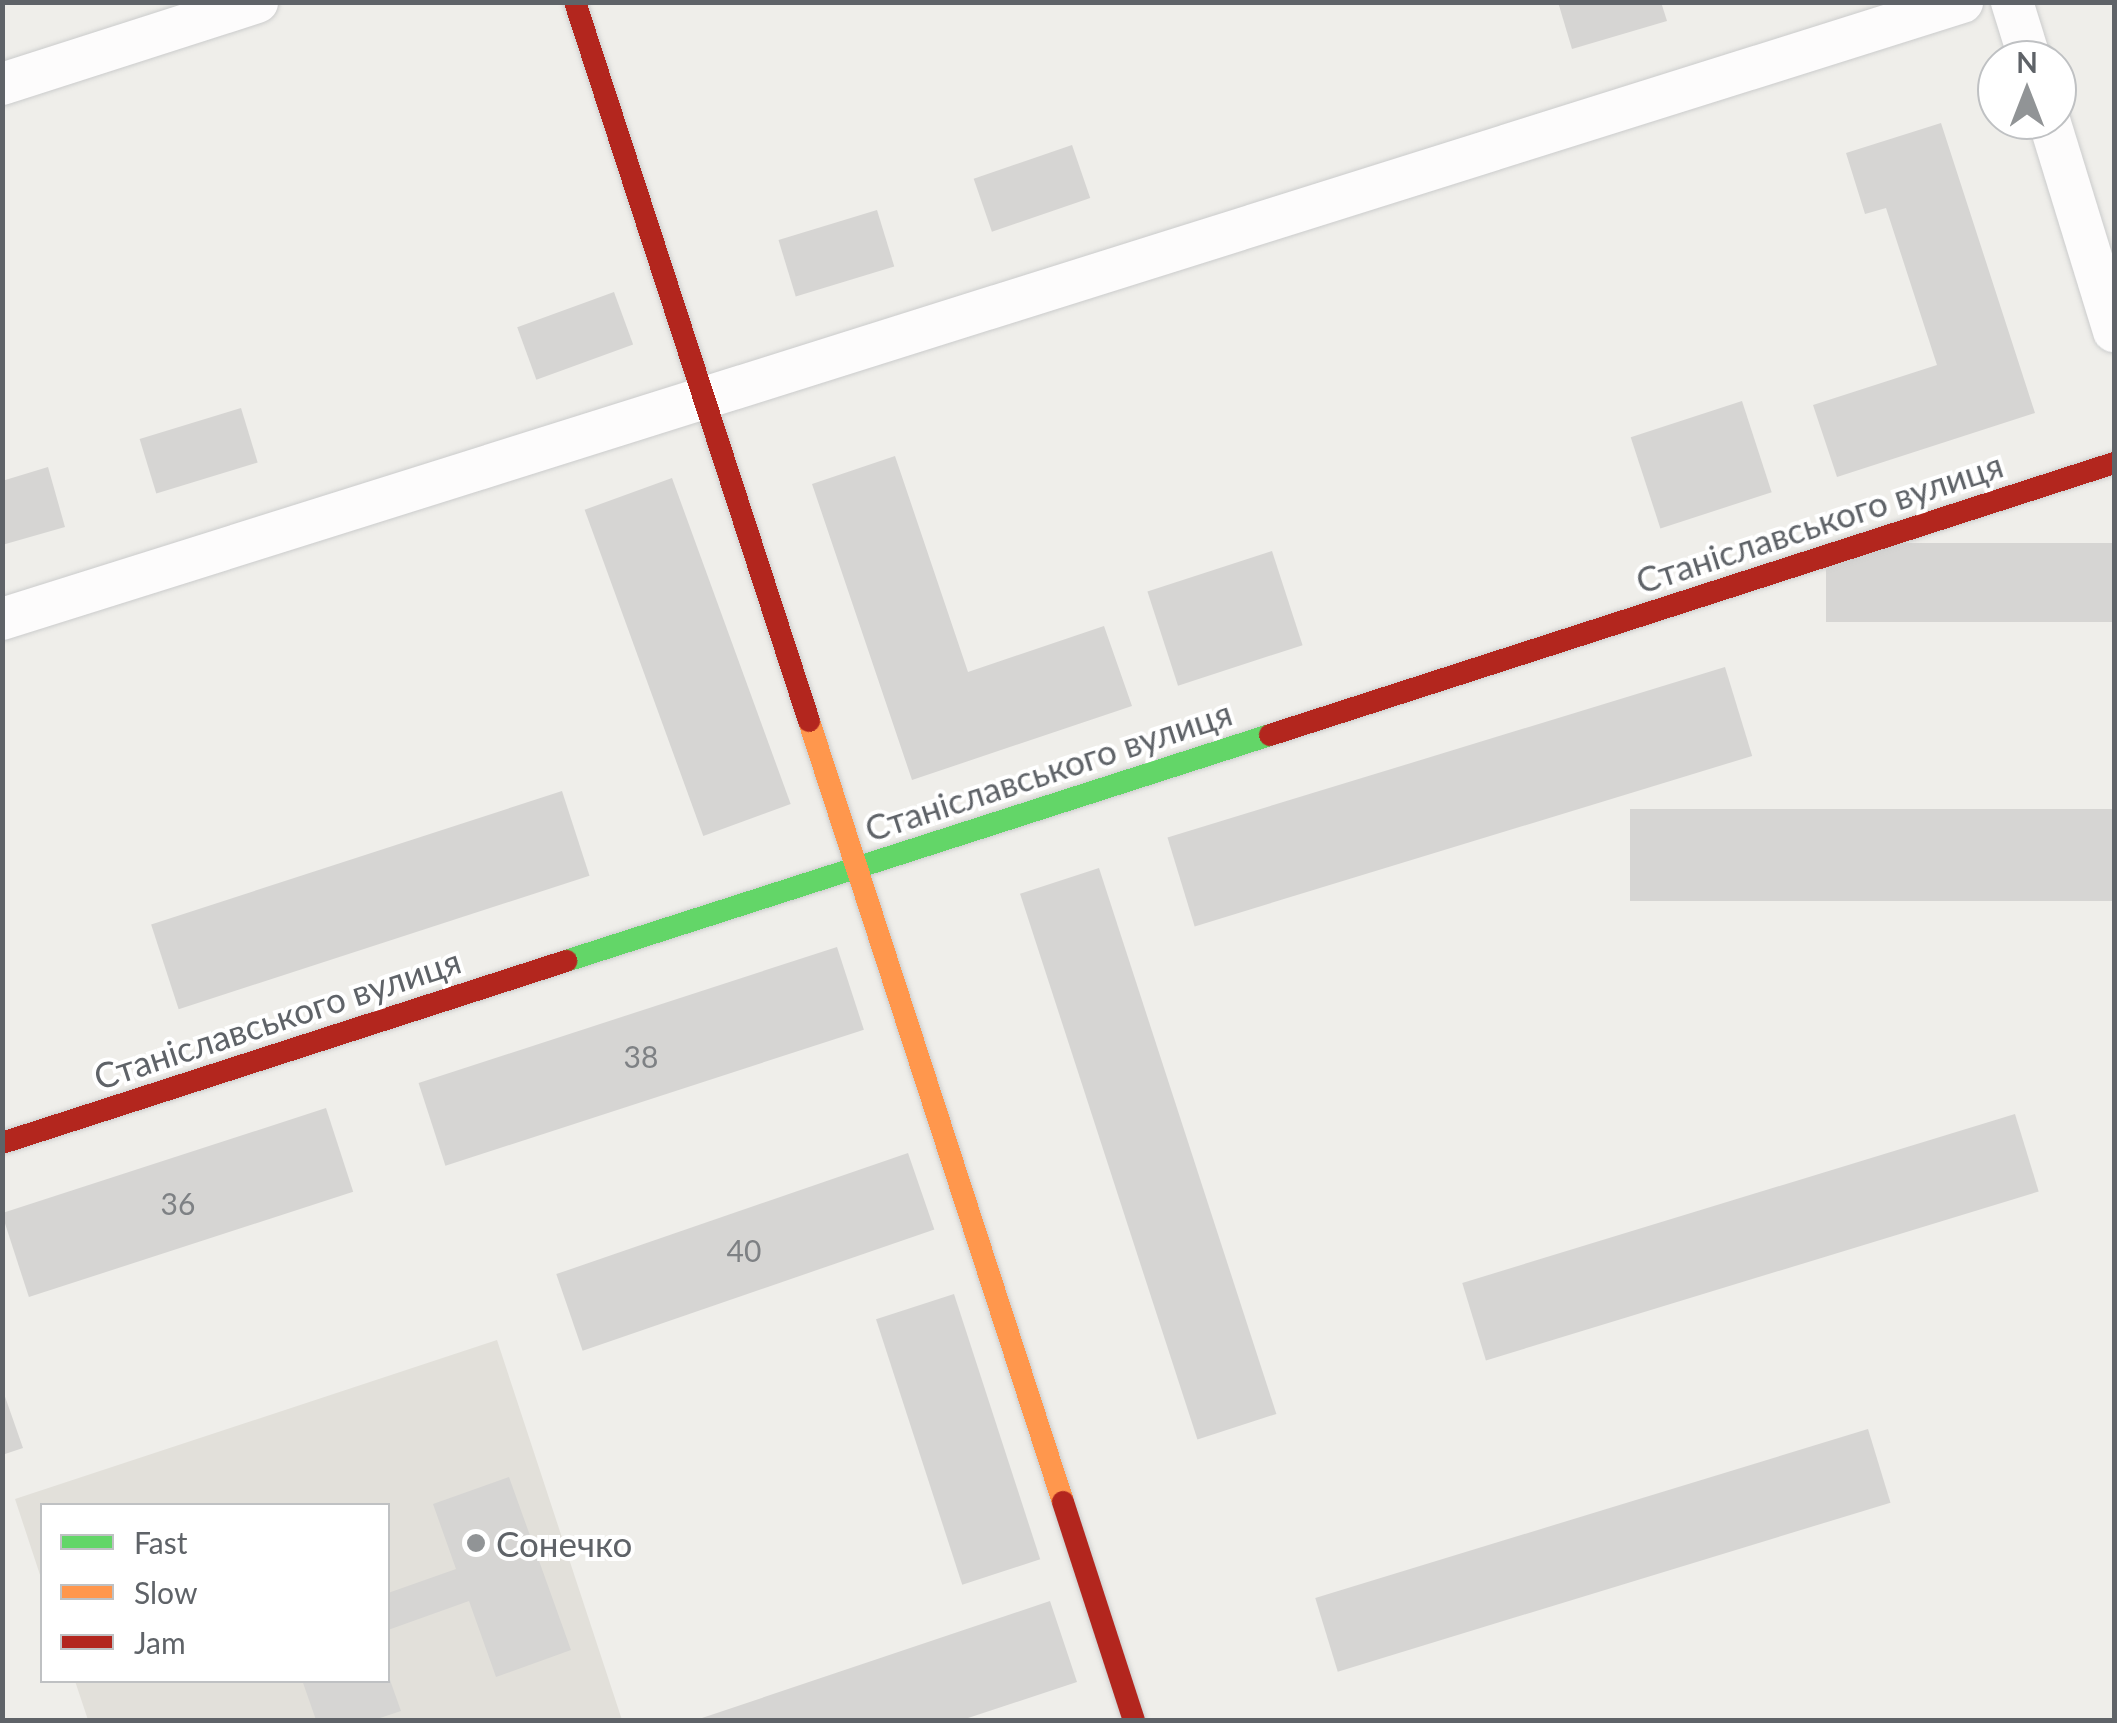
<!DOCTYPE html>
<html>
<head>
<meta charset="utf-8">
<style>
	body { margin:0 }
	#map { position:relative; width:2117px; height:1723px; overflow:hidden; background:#efeeea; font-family:Lato,sans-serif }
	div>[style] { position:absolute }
	.education>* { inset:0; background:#e2e0da }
	.building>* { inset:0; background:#d6d5d3; transform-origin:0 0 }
	.roads { filter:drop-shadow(0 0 2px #cbcccc) drop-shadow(0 0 2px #cbcccc) }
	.street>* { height:42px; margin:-21px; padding:0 21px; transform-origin:21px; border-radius:21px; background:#fdfcfc }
	.fast>* { height:22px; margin:-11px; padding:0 11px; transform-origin:11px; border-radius:11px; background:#63d668 }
	.slow>* { height:22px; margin:-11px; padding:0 11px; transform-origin:11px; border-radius:11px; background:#ff974d }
	.jam>* { height:22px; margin:-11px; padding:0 11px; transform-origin:11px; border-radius:11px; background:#b3261e }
	.dots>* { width:28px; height:28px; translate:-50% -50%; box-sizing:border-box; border:5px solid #fff; border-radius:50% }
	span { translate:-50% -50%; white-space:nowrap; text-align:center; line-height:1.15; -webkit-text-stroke:8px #fff; paint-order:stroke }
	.number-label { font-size:30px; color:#7e8184 }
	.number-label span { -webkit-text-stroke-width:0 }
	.street-label { font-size:35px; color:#5f6368 }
	.poi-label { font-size:35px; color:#5f6368 }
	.left { translate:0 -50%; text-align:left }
	.frame { position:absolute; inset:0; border:5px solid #5f6368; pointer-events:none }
	.legend { position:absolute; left:40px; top:1503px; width:350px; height:180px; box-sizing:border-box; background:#fff; border:2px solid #bfc1c3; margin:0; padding:12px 18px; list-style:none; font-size:30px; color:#5f6368 }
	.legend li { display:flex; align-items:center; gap:20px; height:50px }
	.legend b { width:50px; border:2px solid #bfc1c3 }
	.north { position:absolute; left:1977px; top:40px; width:100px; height:100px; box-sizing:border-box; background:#fff; border:2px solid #bfc1c3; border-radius:50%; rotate:0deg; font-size:28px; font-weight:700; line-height:40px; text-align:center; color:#5f6368 }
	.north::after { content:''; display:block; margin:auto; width:35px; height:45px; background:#919496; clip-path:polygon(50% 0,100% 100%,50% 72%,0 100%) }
</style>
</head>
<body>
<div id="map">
	<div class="education">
		<i style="clip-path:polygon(497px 1340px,622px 1720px,88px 1720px,75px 1681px,388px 1680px,388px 1506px,42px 1506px,42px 1581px,15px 1499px)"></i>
	</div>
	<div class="building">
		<i style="clip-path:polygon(1558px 2px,1661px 2px,1667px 21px,1572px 49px)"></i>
		<i style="clip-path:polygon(1941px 123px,2035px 413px,1837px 477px,1813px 405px,1937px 365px,1886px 208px,1865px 214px,1846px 153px)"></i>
		<i style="left:1072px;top:145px;width:56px;height:104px;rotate:71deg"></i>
		<i style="left:877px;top:210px;width:59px;height:103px;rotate:73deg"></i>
		<i style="left:614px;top:292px;width:56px;height:103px;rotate:70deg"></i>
		<i style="left:1742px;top:401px;width:96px;height:117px;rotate:72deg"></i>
		<i style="left:241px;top:408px;width:57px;height:106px;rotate:73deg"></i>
		<i style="clip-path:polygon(895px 456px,968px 672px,1104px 626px,1132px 706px,912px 780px,812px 484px)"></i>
		<i style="clip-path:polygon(48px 467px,65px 527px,2px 545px,2px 481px)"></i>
		<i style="left:672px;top:478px;width:347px;height:93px;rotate:70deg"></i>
		<i style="left:2114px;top:543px;width:79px;height:288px;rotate:90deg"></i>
		<i style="left:1272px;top:551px;width:99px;height:131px;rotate:72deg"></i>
		<i style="left:1725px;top:667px;width:93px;height:583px;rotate:73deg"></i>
		<i style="left:562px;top:791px;width:89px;height:432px;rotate:72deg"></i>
		<i style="left:2114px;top:809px;width:92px;height:484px;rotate:90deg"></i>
		<i style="left:1099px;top:868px;width:574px;height:83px;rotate:72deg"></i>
		<i style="left:837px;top:947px;width:87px;height:440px;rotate:72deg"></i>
		<i style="left:326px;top:1108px;width:88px;height:341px;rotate:72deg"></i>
		<i style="left:2015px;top:1114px;width:81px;height:578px;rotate:73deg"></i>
		<i style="left:908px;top:1153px;width:81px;height:372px;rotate:71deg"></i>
		<i style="left:954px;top:1294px;width:279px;height:82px;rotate:72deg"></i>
		<i style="clip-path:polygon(2px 1388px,23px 1448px,2px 1455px)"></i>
		<i style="left:1868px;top:1429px;width:77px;height:578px;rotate:73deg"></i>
		<i style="clip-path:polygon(509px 1477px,571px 1650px,496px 1677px,469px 1601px,388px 1630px,388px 1593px,456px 1569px,433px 1504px)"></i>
		<i style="clip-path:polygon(1050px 1601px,1077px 1682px,962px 1720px,696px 1720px)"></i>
		<i style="clip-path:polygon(302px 1680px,390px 1680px,401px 1711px,374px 1720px,316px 1720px)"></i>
	</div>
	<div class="roads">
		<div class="street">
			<i style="left:2012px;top:2px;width:61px;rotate:72.8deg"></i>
			<i style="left:2px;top:84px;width:268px;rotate:-17.8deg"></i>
			<i style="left:2049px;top:120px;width:221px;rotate:72.9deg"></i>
			<i style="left:2px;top:619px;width:2055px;rotate:-17.47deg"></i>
		</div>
		<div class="fast">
			<i style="left:566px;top:961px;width:739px;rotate:-17.8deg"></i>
		</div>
		<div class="slow">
			<i style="left:809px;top:721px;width:821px;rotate:71.98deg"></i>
		</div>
		<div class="jam">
			<i style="left:575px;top:2px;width:756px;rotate:71.97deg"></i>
			<i style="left:1270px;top:735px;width:887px;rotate:-17.86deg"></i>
			<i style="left:2px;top:1143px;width:593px;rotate:-17.88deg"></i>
			<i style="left:1063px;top:1502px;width:229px;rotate:72deg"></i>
		</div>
	</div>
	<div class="dots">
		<i style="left:476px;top:1543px;background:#919496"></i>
	</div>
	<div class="number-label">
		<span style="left:641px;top:1056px">38</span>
		<span style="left:178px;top:1203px">36</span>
		<span style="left:744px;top:1250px">40</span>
	</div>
	<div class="street-label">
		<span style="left:1819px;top:522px;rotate:-18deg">Станіславського вулиця</span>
		<span style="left:1048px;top:770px;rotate:-18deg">Станіславського вулиця</span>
		<span style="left:277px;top:1018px;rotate:-18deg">Станіславського вулиця</span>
	</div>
	<div class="poi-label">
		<span class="left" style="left:496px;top:1543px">Сонечко</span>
	</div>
	<div class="frame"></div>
	<ul class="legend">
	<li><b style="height:12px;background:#63d668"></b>Fast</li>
	<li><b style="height:12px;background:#ff974d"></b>Slow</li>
	<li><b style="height:12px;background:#b3261e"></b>Jam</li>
	</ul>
	<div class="north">N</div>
</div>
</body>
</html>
